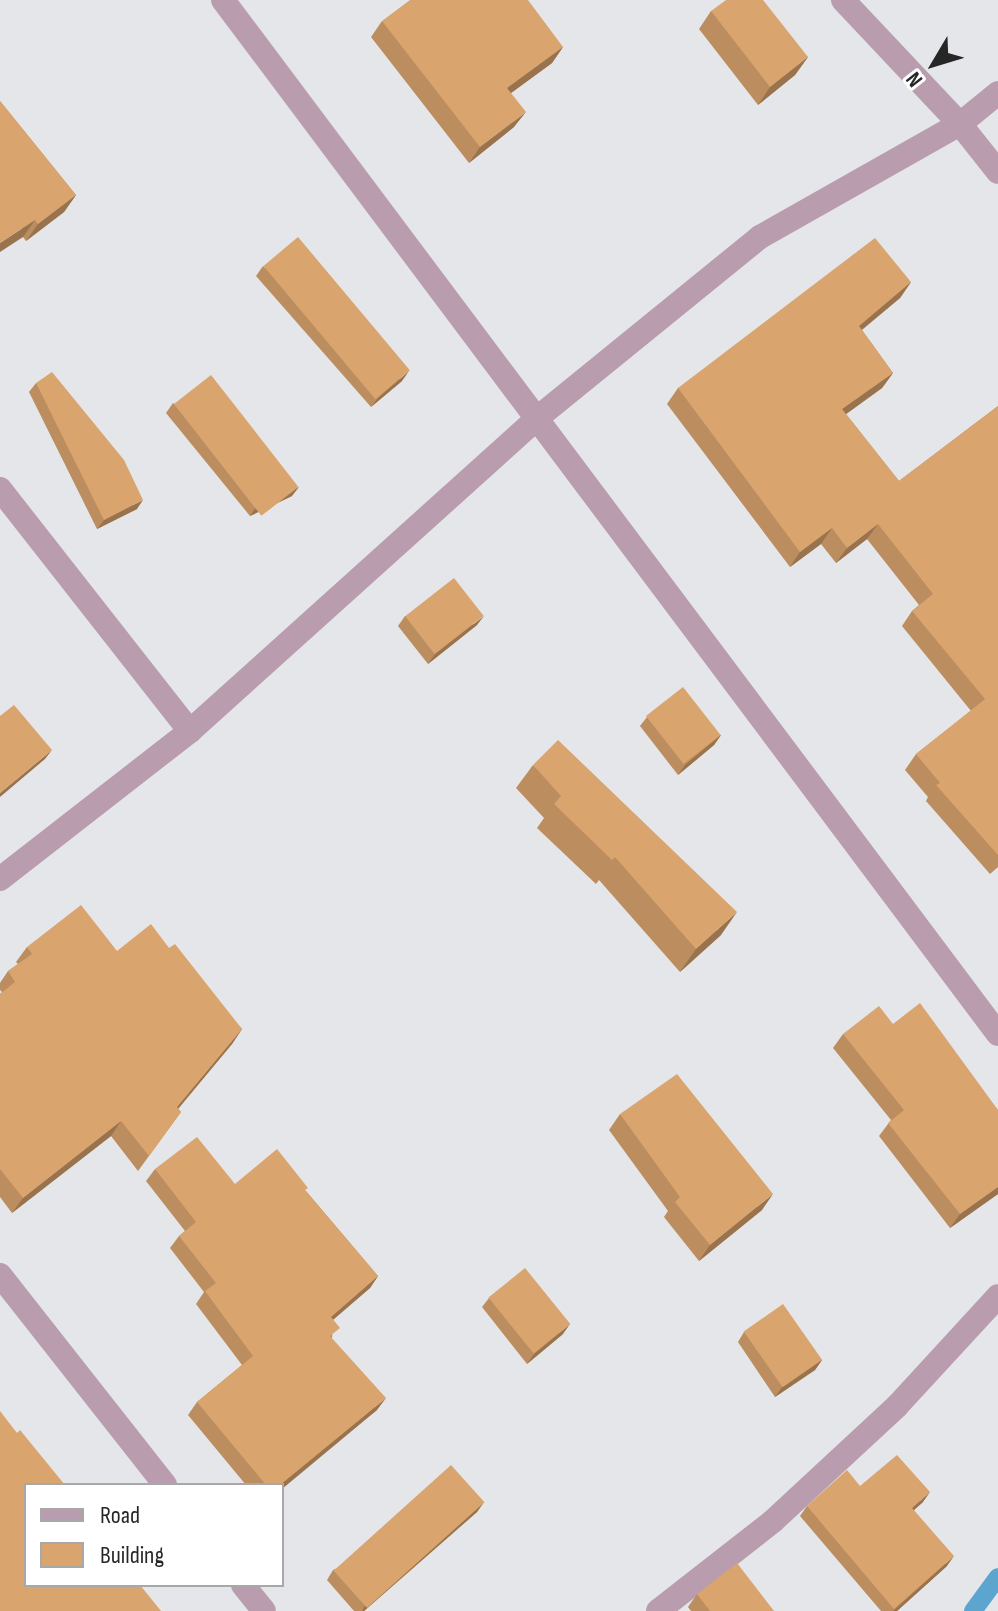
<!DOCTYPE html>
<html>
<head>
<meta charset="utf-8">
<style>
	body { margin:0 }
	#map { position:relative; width:998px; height:1611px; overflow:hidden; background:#e5e6e9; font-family:"Sofia Sans Condensed",sans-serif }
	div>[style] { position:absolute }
	.stream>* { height:18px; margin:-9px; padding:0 9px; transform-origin:9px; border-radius:9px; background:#5ca5ce }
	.street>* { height:24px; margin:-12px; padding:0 12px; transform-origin:12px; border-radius:12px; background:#b99cae }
	.wall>* { inset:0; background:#bb8d5f }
	.shaded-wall>* { inset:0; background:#98734d }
	.building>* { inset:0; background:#d9a46e; transform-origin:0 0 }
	span { translate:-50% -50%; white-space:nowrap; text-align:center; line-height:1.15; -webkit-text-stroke:8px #fff; paint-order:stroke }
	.legend { position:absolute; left:24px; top:1483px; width:260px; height:104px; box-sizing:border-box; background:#fff; border:2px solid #a8a8a9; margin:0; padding:10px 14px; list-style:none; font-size:24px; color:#262627 }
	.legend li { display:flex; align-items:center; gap:16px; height:40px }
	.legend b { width:40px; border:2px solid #a8a8a9 }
	.north { position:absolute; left:894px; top:24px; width:80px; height:80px; -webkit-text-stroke:6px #fff; paint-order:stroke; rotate:232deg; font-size:22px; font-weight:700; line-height:32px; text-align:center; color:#262627 }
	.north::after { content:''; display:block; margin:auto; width:28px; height:36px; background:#262627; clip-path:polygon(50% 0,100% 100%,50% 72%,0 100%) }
</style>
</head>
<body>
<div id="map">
	<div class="stream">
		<i style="left:973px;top:1611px;width:42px;rotate:-53.7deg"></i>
	</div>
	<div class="street">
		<i style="left:223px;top:0;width:1292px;rotate:53.15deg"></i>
		<i style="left:843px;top:0;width:170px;rotate:46.7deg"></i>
		<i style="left:960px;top:124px;width:61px;rotate:51.6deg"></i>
		<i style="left:0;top:489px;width:308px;rotate:51.9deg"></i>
		<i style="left:0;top:879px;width:241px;rotate:-37.9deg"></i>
		<i style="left:190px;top:731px;width:466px;rotate:-42deg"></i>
		<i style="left:536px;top:419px;width:289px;rotate:-39.1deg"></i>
		<i style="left:760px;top:237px;width:230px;rotate:-29.5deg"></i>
		<i style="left:960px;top:124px;width:49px;rotate:-39.2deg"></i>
		<i style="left:0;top:1275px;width:267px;rotate:51.8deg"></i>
		<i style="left:243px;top:1585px;width:33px;rotate:51deg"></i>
		<i style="left:658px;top:1611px;width:146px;rotate:-38deg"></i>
		<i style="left:773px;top:1521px;width:169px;rotate:-42.8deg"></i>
		<i style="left:897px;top:1406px;width:149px;rotate:-47.4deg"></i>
	</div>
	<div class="wall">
		<i style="clip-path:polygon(711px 11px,808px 57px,795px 75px,758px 105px,699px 29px)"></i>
		<i style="clip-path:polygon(382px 21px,563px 47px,552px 63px,511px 93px,514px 127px,469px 163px,371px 37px)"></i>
		<i style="clip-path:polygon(0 101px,76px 195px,64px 212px,26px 241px,23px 237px)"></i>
		<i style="clip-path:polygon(263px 266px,402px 381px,371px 407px,256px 276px)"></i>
		<i style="clip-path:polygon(911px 282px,900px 298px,862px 330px,893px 373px,882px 388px,846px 414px,899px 481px,998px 406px,998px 867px,990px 874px,926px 801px,928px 797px,905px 770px,916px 754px,971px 711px,902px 626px,912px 611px,919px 605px,867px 539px,836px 563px,821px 544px,790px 567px,667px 404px,678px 388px)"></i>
		<i style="clip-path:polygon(36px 383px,137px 509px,97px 529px,29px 392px)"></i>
		<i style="clip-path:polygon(173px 403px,292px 496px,250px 516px,166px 413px)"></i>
		<i style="clip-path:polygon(405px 616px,477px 625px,428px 664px,398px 626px)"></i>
		<i style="clip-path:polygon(647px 717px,721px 735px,714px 745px,678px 775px,640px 726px)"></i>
		<i style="clip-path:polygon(533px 765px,721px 935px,680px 972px,599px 880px,596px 884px,537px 828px,544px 818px,516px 788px)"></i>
		<i style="clip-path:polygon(27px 947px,117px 951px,169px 948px,242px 1029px,232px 1044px,178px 1109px,181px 1112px,138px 1171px,111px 1136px,12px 1213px,0 1197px,0 994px,2px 992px,0 990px,0 983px,8px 971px,18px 964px,16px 962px)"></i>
		<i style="clip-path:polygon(893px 1024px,998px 1110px,998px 1194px,950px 1228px,879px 1136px,891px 1120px,833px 1048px,843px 1034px)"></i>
		<i style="clip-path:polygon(620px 1114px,762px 1210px,699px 1261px,664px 1217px,668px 1211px,609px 1130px)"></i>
		<i style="clip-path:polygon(155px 1169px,235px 1184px,306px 1191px,378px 1276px,370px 1288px,333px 1320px,332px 1339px,377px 1410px,282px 1485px,246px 1485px,188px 1415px,197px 1402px,242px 1365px,196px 1304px,204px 1292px,170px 1248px,179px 1236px,185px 1231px,146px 1181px)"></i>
		<i style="clip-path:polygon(489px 1298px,563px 1334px,527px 1364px,482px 1307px)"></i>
		<i style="clip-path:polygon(744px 1332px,822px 1360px,815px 1370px,775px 1397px,738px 1342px)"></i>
		<i style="clip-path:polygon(860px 1486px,923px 1502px,914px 1510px,947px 1566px,897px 1611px,881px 1611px,800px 1516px,807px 1506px)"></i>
		<i style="clip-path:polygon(484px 1502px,477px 1512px,364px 1611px,354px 1611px,327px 1580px,333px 1570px)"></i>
		<i style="clip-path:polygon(697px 1594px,774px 1611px,691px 1611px,688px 1607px)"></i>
	</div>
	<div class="shaded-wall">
		<i style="clip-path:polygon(563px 47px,552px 63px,496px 104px,507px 88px)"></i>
		<i style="clip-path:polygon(808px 57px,795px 75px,758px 105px,770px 87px)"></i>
		<i style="clip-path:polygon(526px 112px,514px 127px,469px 163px,480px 147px)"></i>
		<i style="clip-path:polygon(76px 195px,64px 212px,26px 241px,38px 224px)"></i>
		<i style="clip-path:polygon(35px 220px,23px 237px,0 252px,0 243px)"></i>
		<i style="clip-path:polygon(911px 282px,900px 298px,848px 341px,859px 326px)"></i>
		<i style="clip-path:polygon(409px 371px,402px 381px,371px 407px,378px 398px)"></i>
		<i style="clip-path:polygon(893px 373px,882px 388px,831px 425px,842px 409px)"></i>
		<i style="clip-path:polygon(299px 487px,292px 496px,250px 516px,257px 506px)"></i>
		<i style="clip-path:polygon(143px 500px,137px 509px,97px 529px,104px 520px)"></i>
		<i style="clip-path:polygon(878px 524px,867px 539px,836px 563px,847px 548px)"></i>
		<i style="clip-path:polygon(832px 528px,821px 544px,790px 567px,800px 552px)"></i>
		<i style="clip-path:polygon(484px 616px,477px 625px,428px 664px,435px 654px)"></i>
		<i style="clip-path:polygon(721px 735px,714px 745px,678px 775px,685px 765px)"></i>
		<i style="clip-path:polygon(52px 750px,45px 759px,0 797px,0 793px)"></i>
		<i style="clip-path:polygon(737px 912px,721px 935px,680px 972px,696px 949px)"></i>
		<i style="clip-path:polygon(242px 1029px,232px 1044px,167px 1122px,177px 1107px)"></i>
		<i style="clip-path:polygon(121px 1121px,111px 1136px,12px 1213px,23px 1198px)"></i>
		<i style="clip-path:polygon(998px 1187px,998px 1194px,950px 1228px,960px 1214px)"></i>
		<i style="clip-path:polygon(773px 1194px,762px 1210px,699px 1261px,710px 1245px)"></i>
		<i style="clip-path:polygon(378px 1276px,370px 1288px,322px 1329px,331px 1317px)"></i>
		<i style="clip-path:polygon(570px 1324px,563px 1334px,527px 1364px,534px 1354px)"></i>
		<i style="clip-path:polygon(822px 1360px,815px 1370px,775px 1397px,782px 1387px)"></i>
		<i style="clip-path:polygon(386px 1398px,377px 1410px,282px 1489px,282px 1485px,280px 1485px)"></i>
		<i style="clip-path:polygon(930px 1492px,923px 1502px,905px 1518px,912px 1508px)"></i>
		<i style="clip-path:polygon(484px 1502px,477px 1512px,364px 1611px,362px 1611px,365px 1606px)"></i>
		<i style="clip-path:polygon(954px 1556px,947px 1566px,897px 1611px,893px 1611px)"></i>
	</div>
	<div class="building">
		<i style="clip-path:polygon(410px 0,528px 0,563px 47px,507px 88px,526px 112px,480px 147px,382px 21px)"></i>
		<i style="clip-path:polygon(726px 0,763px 0,808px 57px,770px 87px,711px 11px)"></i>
		<i style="clip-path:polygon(0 101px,76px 195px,38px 224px,35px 220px,0 243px)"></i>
		<i style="left:298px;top:237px;width:174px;height:45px;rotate:50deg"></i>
		<i style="clip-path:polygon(875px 238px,911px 282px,859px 326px,893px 373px,842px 409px,899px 481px,998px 406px,998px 855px,936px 785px,940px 783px,916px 754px,985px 699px,912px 611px,933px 594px,878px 524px,847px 548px,832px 528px,800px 552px,678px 388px)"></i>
		<i style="clip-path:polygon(52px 372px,124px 460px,143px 500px,104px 520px,36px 383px)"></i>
		<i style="left:211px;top:375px;width:142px;height:47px;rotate:52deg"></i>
		<i style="left:454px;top:578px;width:48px;height:62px;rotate:52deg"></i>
		<i style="left:683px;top:687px;width:61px;height:47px;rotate:52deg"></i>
		<i style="clip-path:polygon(14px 705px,52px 750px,0 793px,0 716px)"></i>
		<i style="clip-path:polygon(558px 740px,737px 912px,696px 949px,615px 857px,612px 860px,554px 804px,561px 796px,533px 765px)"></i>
		<i style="clip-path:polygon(81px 905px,117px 951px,151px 924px,169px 948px,175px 944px,242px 1029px,177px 1107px,181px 1112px,149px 1156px,121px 1121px,23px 1198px,0 1169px,0 994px,15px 982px,8px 971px,32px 954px,27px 947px)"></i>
		<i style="clip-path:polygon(920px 1003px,998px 1110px,998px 1187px,960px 1214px,888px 1123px,904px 1110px,843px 1034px,879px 1006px,893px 1024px)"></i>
		<i style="clip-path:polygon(677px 1074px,773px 1194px,710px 1245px,675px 1202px,680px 1197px,620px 1114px)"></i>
		<i style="clip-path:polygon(197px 1137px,235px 1184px,277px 1149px,308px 1188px,305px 1190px,378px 1276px,331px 1317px,340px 1328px,330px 1336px,386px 1398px,280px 1485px,266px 1485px,197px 1402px,253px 1356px,205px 1291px,216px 1283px,179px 1236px,196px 1222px,155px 1169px)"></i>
		<i style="left:525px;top:1268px;width:72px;height:47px;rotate:51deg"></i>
		<i style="left:783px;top:1304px;width:68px;height:48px;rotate:55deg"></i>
		<i style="clip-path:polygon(0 1411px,17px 1433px,20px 1430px,65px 1485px,26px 1485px,26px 1585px,140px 1585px,161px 1611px,0 1611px)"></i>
		<i style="clip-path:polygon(897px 1455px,930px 1492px,912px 1508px,954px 1556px,894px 1609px,807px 1506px,847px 1470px,860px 1486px)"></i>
		<i style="left:451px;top:1465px;width:50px;height:158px;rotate:48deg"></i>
		<i style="clip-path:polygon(737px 1563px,774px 1611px,710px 1611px,697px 1594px)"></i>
	</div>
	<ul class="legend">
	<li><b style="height:10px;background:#b99cae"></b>Road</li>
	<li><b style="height:22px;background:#d9a46e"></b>Building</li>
	</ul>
	<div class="north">N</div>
</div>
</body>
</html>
